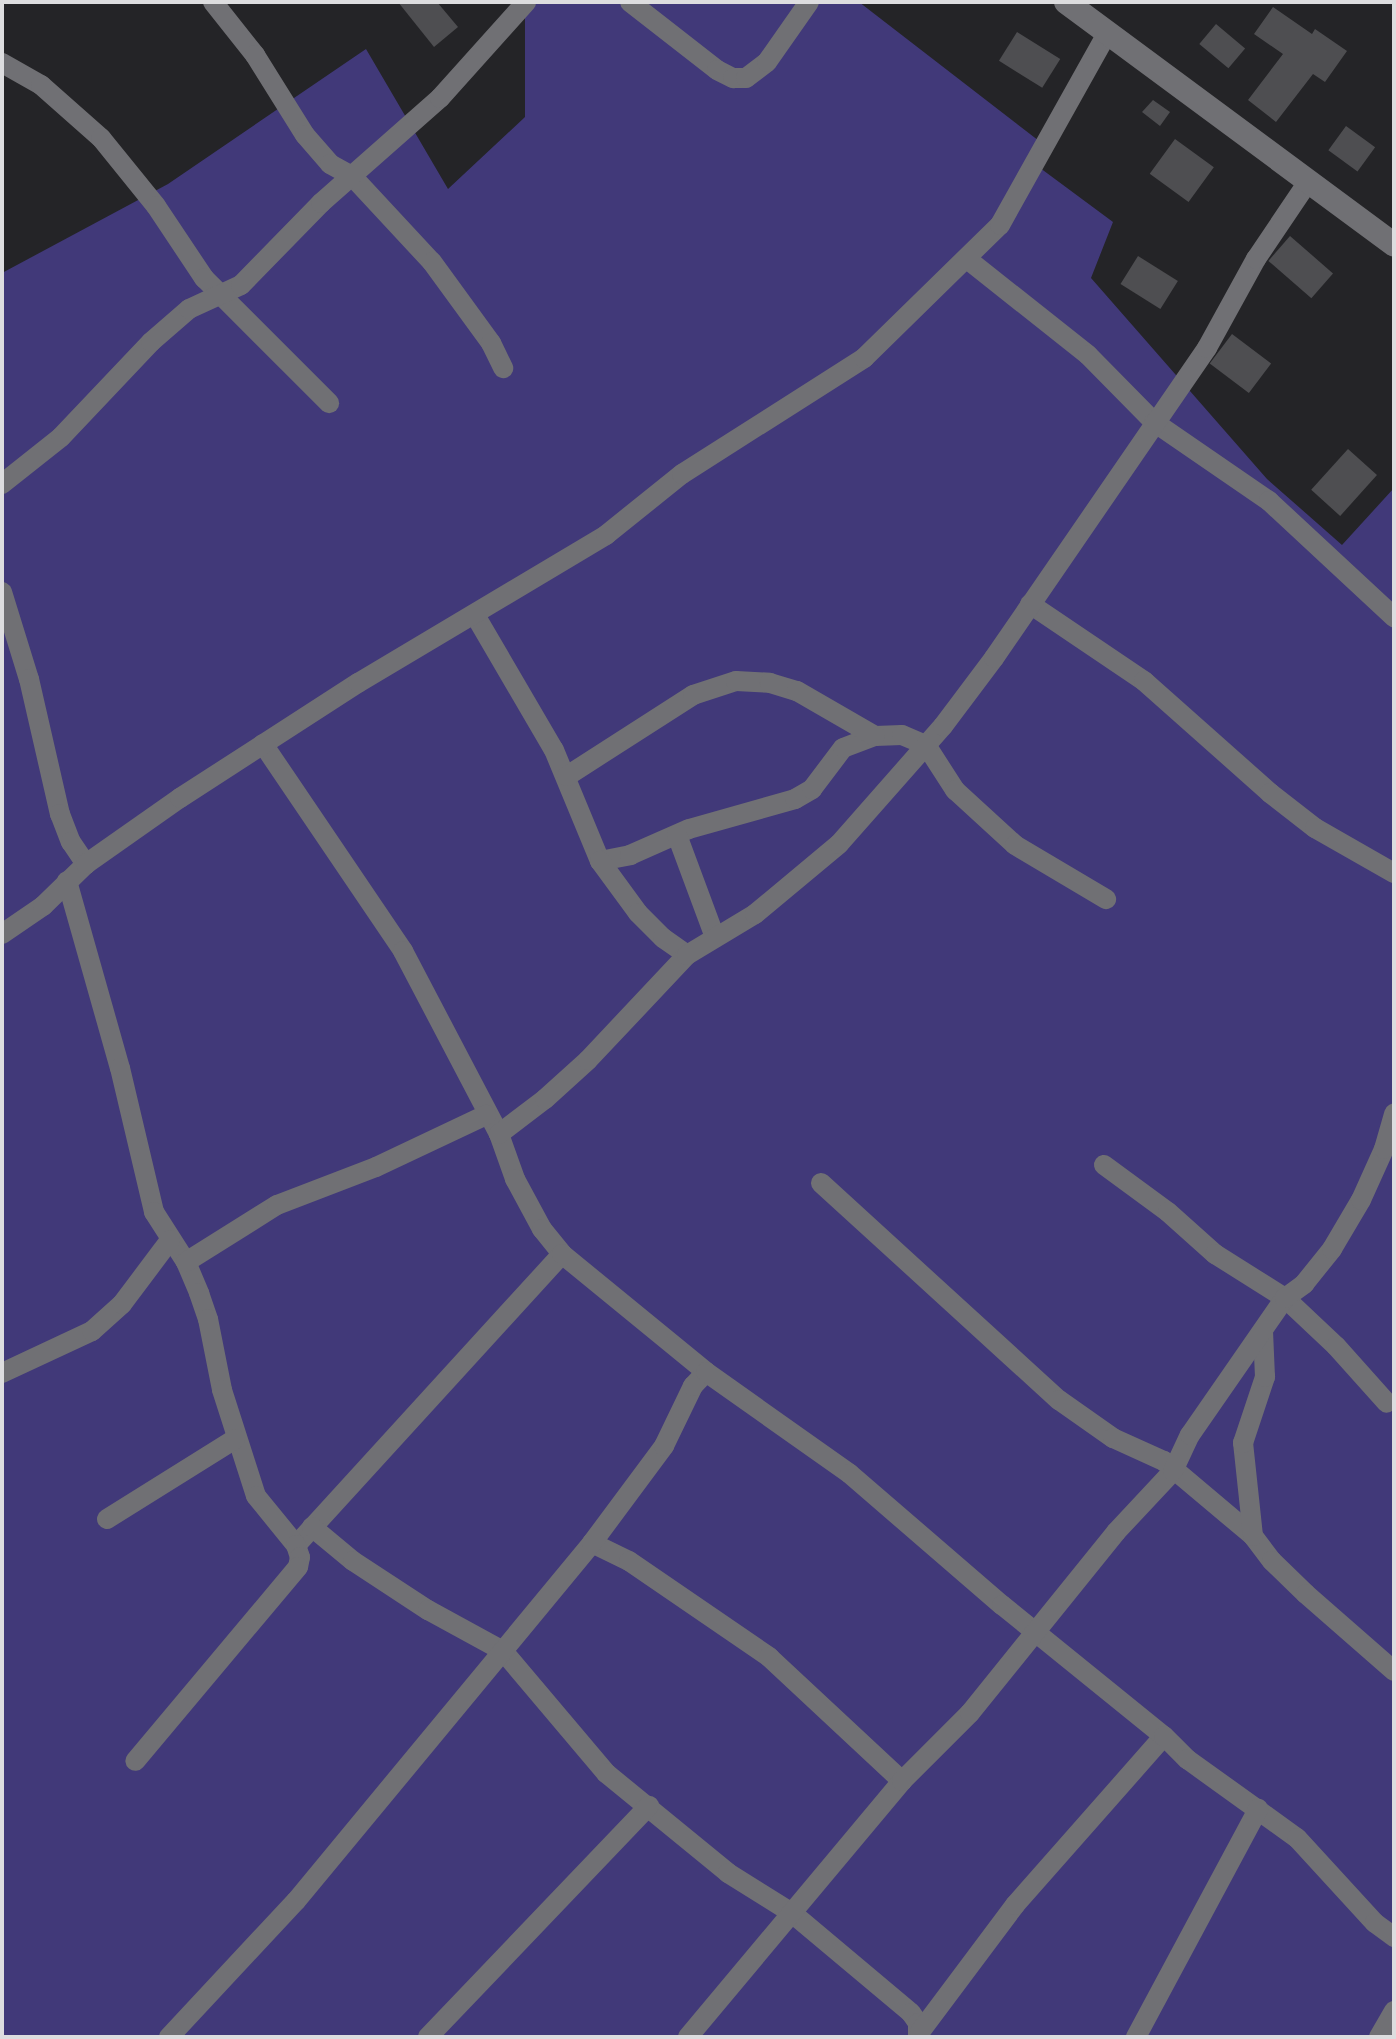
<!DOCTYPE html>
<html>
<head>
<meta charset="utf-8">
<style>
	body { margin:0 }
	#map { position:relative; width:1396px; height:2039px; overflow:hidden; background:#242427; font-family:Ubuntu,sans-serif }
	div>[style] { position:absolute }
	.green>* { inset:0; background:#413979 }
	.building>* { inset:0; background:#4e4e51; transform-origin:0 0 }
	.street>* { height:20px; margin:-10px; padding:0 10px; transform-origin:10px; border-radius:10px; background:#707074 }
	.secondary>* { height:24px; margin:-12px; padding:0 12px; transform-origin:12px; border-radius:12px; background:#707074 }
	span { translate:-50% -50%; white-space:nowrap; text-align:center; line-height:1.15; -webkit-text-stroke:6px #242427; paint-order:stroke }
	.frame { position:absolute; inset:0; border:4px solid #dddddf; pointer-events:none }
</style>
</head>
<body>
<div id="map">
	<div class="green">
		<i style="clip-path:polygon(525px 2px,859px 2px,1043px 144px,1032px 162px,1113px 222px,1091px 278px,1267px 479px,1342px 545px,1394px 488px,1394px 2037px,2px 2037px,2px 273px,168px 184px,366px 49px,448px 189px,525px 117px)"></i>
	</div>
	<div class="building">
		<i style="clip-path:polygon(398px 2px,437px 2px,458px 27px,434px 47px)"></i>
		<i style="clip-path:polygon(1273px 7px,1312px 34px,1315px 29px,1347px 51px,1325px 82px,1313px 74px,1276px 122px,1248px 100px,1283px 54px,1254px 34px)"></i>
		<i style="left:1216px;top:24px;width:38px;height:26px;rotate:40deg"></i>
		<i style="left:1017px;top:32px;width:51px;height:34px;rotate:32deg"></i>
		<i style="clip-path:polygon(1153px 100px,1170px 112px,1160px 126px,1142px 112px)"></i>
		<i style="left:1346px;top:126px;width:36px;height:30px;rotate:36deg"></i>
		<i style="left:1175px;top:139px;width:48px;height:43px;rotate:36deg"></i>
		<i style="left:1290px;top:236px;width:57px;height:33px;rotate:41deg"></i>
		<i style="left:1138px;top:256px;width:47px;height:33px;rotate:32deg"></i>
		<i style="left:1232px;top:334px;width:49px;height:37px;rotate:37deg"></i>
		<i style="left:1348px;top:449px;width:39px;height:55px;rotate:42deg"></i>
	</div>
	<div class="street">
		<i style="left:213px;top:2px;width:68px;rotate:51.6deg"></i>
		<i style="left:255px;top:55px;width:94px;rotate:58deg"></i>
		<i style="left:305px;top:135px;width:38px;rotate:49deg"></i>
		<i style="left:330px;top:164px;width:25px;rotate:29deg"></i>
		<i style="left:352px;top:176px;width:117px;rotate:47.1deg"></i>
		<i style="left:432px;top:262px;width:100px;rotate:53.9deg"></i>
		<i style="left:491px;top:343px;width:28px;rotate:64deg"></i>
		<i style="left:630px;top:2px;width:110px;rotate:38deg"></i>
		<i style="left:717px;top:70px;width:18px;rotate:27deg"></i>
		<i style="left:733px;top:78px;width:13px"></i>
		<i style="left:746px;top:78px;width:26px;rotate:-37deg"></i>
		<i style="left:767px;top:62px;width:73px;rotate:-55deg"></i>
		<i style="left:2px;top:63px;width:45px;rotate:29.4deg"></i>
		<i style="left:41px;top:85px;width:80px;rotate:41.5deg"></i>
		<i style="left:101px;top:138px;width:87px;rotate:51deg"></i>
		<i style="left:156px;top:206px;width:87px;rotate:56.3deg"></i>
		<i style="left:204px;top:278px;width:177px;rotate:45deg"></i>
		<i style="left:967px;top:259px;width:154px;rotate:38.4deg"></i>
		<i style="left:1088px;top:355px;width:94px;rotate:45.4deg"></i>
		<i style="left:1154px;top:422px;width:140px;rotate:34.5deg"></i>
		<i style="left:1269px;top:501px;width:171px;rotate:42.9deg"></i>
		<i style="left:2px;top:484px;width:75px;rotate:-38.5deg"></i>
		<i style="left:61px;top:437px;width:131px;rotate:-46.5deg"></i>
		<i style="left:151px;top:342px;width:50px;rotate:-41deg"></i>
		<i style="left:189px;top:309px;width:57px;rotate:-24.8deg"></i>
		<i style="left:241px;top:285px;width:115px;rotate:-45.7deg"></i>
		<i style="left:321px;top:203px;width:159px;rotate:-41.4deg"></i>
		<i style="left:440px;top:98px;width:129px;rotate:-48.1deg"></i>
		<i style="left:2px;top:592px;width:91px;rotate:72.8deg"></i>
		<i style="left:29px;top:679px;width:139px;rotate:77.1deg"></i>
		<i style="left:60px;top:814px;width:30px;rotate:69deg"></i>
		<i style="left:71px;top:842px;width:27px;rotate:56deg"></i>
		<i style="left:1030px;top:604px;width:138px;rotate:34deg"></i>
		<i style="left:1144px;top:681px;width:169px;rotate:41.6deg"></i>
		<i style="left:1270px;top:793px;width:57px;rotate:37.9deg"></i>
		<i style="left:1315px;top:828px;width:91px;rotate:29.7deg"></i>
		<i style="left:475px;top:615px;width:156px;rotate:59.7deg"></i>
		<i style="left:554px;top:750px;width:120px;rotate:67.5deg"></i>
		<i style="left:600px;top:861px;width:31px;rotate:-11deg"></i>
		<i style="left:630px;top:855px;width:64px;rotate:-23.8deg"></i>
		<i style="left:689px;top:829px;width:110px;rotate:-15.8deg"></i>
		<i style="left:795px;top:799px;width:20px;rotate:-30deg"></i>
		<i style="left:812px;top:789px;width:51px;rotate:-52.9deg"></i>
		<i style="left:843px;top:748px;width:34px;rotate:-21deg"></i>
		<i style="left:875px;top:736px;width:27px;rotate:-2deg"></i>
		<i style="left:902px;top:735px;width:26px;rotate:23deg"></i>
		<i style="left:926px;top:745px;width:54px;rotate:57.2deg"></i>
		<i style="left:955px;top:790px;width:81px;rotate:42.5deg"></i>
		<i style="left:1015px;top:845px;width:106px;rotate:30.7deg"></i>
		<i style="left:263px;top:744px;width:250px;rotate:55.9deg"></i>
		<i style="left:403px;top:951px;width:207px;rotate:62.3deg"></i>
		<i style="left:499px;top:1134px;width:48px;rotate:70.4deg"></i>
		<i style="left:515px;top:1179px;width:57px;rotate:61.6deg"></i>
		<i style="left:542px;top:1229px;width:32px;rotate:51deg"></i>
		<i style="left:562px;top:1254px;width:394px;rotate:132.4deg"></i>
		<i style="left:567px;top:776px;width:150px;rotate:-32.7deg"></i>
		<i style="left:693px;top:695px;width:45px;rotate:-18deg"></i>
		<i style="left:736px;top:681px;width:34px;rotate:3deg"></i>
		<i style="left:770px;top:683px;width:28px;rotate:17deg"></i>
		<i style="left:797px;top:691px;width:90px;rotate:30deg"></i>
		<i style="left:677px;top:835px;width:109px;rotate:69.6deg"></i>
		<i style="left:600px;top:861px;width:64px;rotate:53.8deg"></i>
		<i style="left:638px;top:913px;width:35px;rotate:45deg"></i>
		<i style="left:663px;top:938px;width:29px;rotate:35deg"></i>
		<i style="left:67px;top:881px;width:194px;rotate:74.2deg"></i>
		<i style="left:120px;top:1068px;width:148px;rotate:76.7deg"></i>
		<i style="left:154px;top:1212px;width:59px;rotate:57.4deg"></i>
		<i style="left:186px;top:1262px;width:34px;rotate:67deg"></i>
		<i style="left:199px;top:1293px;width:28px;rotate:71deg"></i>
		<i style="left:208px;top:1319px;width:72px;rotate:78.8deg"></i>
		<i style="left:222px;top:1390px;width:111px;rotate:72.2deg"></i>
		<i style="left:256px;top:1496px;width:63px;rotate:50.8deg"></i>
		<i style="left:296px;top:1545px;width:13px;rotate:72deg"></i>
		<i style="left:300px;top:1557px;width:10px;rotate:101deg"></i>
		<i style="left:298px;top:1567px;width:253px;rotate:130deg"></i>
		<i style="left:2px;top:934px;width:50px;rotate:-34.3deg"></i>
		<i style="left:43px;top:906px;width:60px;rotate:-44.3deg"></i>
		<i style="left:86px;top:864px;width:115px;rotate:-35.1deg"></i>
		<i style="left:180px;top:798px;width:212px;rotate:-32.9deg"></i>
		<i style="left:358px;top:683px;width:289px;rotate:-30.8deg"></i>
		<i style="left:606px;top:535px;width:97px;rotate:-38.8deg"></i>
		<i style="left:682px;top:474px;width:216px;rotate:-32.5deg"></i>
		<i style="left:864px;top:358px;width:190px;rotate:-44.4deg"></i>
		<i style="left:1000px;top:225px;width:221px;rotate:-60.8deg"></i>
		<i style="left:499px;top:1134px;width:58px;rotate:-37.3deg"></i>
		<i style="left:545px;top:1099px;width:58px;rotate:-42.2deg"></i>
		<i style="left:588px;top:1060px;width:144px;rotate:-46.7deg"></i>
		<i style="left:687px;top:955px;width:79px;rotate:-31.1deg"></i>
		<i style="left:755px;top:914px;width:109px;rotate:-39.8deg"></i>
		<i style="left:839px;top:844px;width:157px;rotate:-48.6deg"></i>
		<i style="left:943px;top:726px;width:85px;rotate:-53.1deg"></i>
		<i style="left:994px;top:658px;width:376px;rotate:-55.5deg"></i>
		<i style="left:1207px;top:348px;width:102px;rotate:-61.2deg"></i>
		<i style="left:1256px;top:259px;width:93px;rotate:-56deg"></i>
		<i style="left:1104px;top:1165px;width:79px;rotate:36.3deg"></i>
		<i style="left:1168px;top:1212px;width:63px;rotate:41.8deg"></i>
		<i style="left:1215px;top:1254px;width:83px;rotate:32.2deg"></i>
		<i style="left:1285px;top:1298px;width:70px;rotate:43.3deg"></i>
		<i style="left:1336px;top:1346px;width:76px;rotate:48.2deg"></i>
		<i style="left:821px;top:1183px;width:322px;rotate:42.4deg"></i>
		<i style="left:1059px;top:1400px;width:66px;rotate:35.1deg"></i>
		<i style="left:1113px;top:1438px;width:56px;rotate:24.3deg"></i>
		<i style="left:1164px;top:1461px;width:116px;rotate:40.1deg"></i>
		<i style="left:1253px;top:1536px;width:31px;rotate:53deg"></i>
		<i style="left:1272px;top:1561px;width:47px;rotate:44.1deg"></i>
		<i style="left:1306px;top:1594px;width:117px;rotate:41.2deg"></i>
		<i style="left:562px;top:1254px;width:186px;rotate:39.3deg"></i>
		<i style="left:186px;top:1262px;width:107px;rotate:-32.1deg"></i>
		<i style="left:277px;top:1205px;width:106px;rotate:-21deg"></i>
		<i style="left:376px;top:1167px;width:122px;rotate:-25.3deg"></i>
		<i style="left:2px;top:1373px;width:99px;rotate:-25deg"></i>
		<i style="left:92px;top:1331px;width:40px;rotate:-42deg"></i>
		<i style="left:122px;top:1304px;width:80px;rotate:-53.1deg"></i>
		<i style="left:107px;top:1519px;width:151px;rotate:-32deg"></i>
		<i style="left:312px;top:1527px;width:53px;rotate:39.7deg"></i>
		<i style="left:353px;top:1561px;width:90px;rotate:33.2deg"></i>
		<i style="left:428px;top:1610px;width:85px;rotate:28.7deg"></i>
		<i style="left:503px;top:1651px;width:160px;rotate:49.8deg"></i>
		<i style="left:606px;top:1773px;width:158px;rotate:39.3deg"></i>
		<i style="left:728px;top:1873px;width:75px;rotate:32deg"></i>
		<i style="left:792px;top:1913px;width:155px;rotate:40deg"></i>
		<i style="left:911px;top:2013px;width:12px;rotate:55deg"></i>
		<i style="left:918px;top:2023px;width:14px;rotate:90deg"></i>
		<i style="left:1253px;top:1536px;width:94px;rotate:-96.1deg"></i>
		<i style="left:1243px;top:1443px;width:70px;rotate:-71.6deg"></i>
		<i style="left:1265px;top:1377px;width:46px;rotate:-92.5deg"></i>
		<i style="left:592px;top:1543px;width:41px;rotate:25.9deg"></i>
		<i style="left:629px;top:1561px;width:170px;rotate:34.4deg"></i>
		<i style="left:769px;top:1657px;width:182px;rotate:43deg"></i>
		<i style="left:920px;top:2032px;width:159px;rotate:-53.2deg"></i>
		<i style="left:1015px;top:1905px;width:225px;rotate:-48.6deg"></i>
		<i style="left:169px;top:2037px;width:186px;rotate:-47deg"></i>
		<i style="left:296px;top:1901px;width:465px;rotate:-50.4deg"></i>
		<i style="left:592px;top:1543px;width:121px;rotate:-53.4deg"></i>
		<i style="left:664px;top:1446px;width:67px;rotate:-64.2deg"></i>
		<i style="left:693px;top:1386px;width:19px;rotate:-47deg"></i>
		<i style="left:706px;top:1372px;width:176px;rotate:35.3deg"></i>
		<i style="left:850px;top:1474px;width:201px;rotate:40.8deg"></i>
		<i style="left:1002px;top:1605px;width:208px;rotate:39deg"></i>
		<i style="left:1164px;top:1736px;width:33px;rotate:45deg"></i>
		<i style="left:1187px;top:1759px;width:135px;rotate:35.7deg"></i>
		<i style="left:1297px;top:1838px;width:115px;rotate:47.5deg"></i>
		<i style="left:1375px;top:1923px;width:24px;rotate:36deg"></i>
		<i style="left:428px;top:2037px;width:320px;rotate:-46.3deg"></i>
		<i style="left:688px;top:2037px;width:334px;rotate:-50.1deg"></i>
		<i style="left:902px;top:1781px;width:96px;rotate:-45deg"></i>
		<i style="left:970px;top:1713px;width:233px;rotate:-51.1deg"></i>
		<i style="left:1116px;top:1532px;width:83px;rotate:-46.9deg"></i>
		<i style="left:1173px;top:1471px;width:40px;rotate:-65deg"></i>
		<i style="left:1190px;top:1435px;width:167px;rotate:-55.3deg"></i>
		<i style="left:1285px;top:1298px;width:24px;rotate:-36deg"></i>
		<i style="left:1304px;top:1284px;width:45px;rotate:-51.3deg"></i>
		<i style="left:1332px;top:1249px;width:57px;rotate:-59.4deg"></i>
		<i style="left:1361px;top:1200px;width:56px;rotate:-65.7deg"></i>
		<i style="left:1384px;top:1149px;width:37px;rotate:-74deg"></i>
		<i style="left:1136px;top:2037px;width:259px;rotate:-61.8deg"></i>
		<i style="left:1379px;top:2037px;width:30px;rotate:-60deg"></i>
	</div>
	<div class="secondary">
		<i style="left:1066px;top:2px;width:408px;rotate:36.5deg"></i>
	</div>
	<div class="frame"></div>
</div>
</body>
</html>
